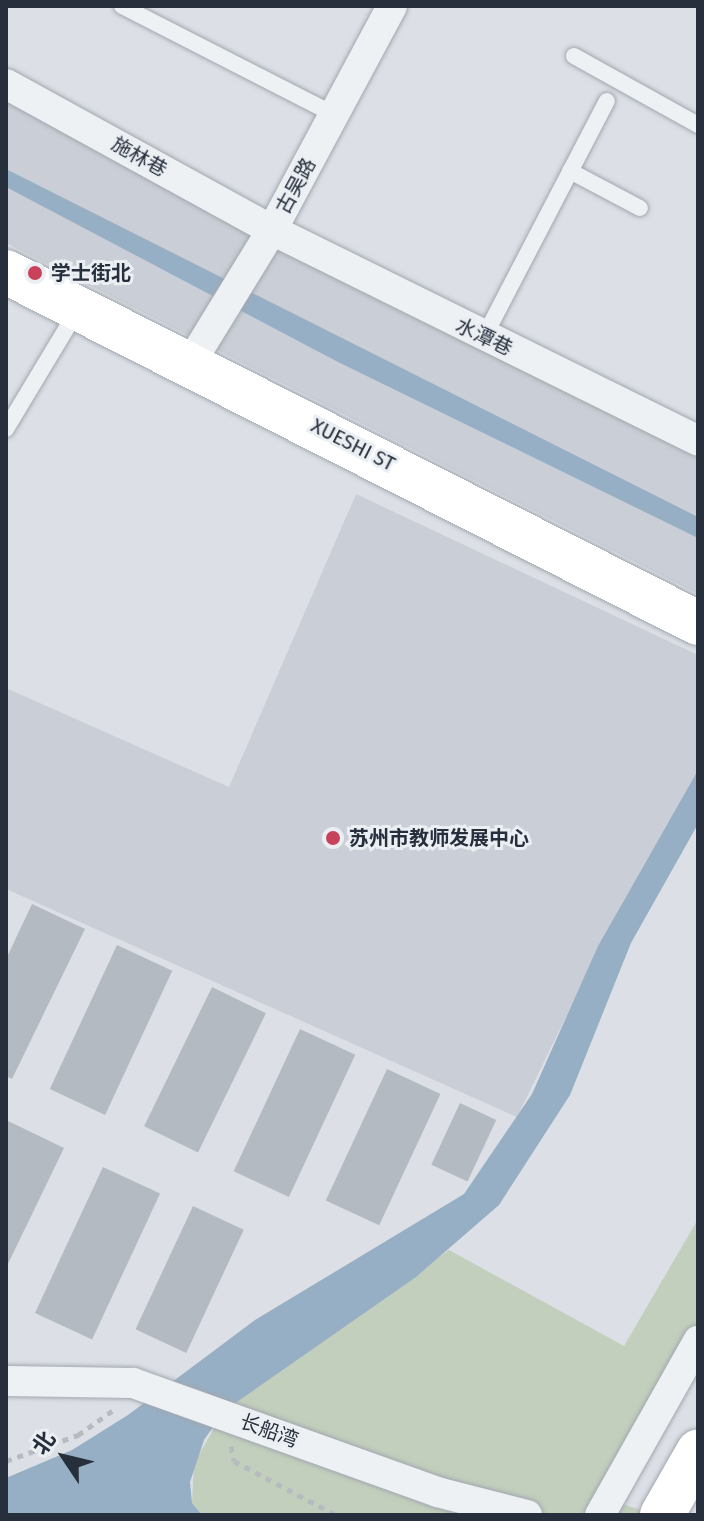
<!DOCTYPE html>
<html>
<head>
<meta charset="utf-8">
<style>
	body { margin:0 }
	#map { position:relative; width:704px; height:1521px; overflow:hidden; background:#dce0e6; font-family:"Fira Sans","Noto Sans SC",sans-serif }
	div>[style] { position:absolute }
	.built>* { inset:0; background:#cacfd7 }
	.green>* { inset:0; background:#c2cfbd }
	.water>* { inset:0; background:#97afc5 }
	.building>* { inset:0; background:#b3bac2; transform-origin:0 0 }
	.path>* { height:5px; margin-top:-2.5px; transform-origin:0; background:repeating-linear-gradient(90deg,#b6bbc0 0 6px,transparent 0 12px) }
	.roads { filter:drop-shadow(0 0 2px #a2a7af) drop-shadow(0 0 2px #a2a7af) }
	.lane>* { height:16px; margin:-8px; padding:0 8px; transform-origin:8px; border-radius:8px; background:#eef1f4 }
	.street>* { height:30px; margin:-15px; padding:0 15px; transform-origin:15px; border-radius:15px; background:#eef1f4 }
	.secondary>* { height:44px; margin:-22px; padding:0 22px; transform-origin:22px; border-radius:22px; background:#fff }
	.primary>* { height:44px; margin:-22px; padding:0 22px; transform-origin:22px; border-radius:22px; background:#fff }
	.dots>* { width:22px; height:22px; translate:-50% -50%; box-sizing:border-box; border:4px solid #ebeff4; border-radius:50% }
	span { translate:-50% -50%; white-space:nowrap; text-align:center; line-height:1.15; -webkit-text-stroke:6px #ebeff4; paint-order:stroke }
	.street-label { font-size:20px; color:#262f3b }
	.poi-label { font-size:20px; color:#262f3b; font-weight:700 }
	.left { translate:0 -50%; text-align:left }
	.frame { position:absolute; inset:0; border:8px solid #262f3b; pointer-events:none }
	.north { position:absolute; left:24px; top:1417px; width:80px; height:80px; -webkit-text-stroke:6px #ebeff4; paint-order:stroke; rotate:305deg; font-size:22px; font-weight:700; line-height:32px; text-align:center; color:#262f3b }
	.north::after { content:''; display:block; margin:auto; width:28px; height:36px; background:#262f3b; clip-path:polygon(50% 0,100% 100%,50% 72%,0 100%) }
</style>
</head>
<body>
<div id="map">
	<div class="built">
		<i style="clip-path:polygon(6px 101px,698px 451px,698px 594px,6px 243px)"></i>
		<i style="clip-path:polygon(356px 494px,698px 655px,698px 770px,620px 907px,517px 1117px,6px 889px,6px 688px,229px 787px)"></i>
	</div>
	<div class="green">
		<i style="clip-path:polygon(698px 1219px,698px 1350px,615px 1502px,658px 1515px,202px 1515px,192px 1503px,194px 1463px,224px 1411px,449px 1250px,624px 1346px)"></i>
	</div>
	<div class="water">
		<i style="clip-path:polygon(6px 169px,698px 517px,698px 538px,338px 362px,6px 187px)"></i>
		<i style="clip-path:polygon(698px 770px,698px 824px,631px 943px,570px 1095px,499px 1205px,416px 1277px,224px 1411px,204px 1440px,190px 1482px,192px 1503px,202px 1515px,6px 1515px,6px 1478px,72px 1450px,128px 1415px,255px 1320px,464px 1194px,532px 1094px,598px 946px)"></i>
	</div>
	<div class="building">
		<i style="clip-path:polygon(32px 904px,85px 929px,12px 1079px,6px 1076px,6px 959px)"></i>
		<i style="left:117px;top:945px;width:61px;height:159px;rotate:25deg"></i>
		<i style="left:212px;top:987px;width:60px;height:155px;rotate:26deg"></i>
		<i style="left:300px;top:1029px;width:61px;height:157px;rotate:25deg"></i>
		<i style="left:387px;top:1069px;width:59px;height:145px;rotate:25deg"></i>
		<i style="left:460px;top:1103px;width:40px;height:68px;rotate:25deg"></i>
		<i style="clip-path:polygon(6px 1120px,64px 1148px,6px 1268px)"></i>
		<i style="left:103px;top:1167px;width:63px;height:161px;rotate:25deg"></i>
		<i style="left:193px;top:1206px;width:56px;height:136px;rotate:25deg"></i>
	</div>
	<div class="path">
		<i style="left:231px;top:1446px;width:15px;rotate:79deg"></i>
		<i style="left:234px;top:1461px;width:115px;rotate:27.9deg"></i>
		<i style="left:6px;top:1461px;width:77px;rotate:-19.9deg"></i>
		<i style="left:78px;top:1435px;width:42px;rotate:-35.2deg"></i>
	</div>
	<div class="roads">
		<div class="lane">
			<i style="left:122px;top:6px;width:239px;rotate:27.1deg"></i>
			<i style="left:574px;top:56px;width:142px;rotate:29.1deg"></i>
			<i style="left:570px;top:171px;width:79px;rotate:27.9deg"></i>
			<i style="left:484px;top:337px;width:266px;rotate:-62.5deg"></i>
			<i style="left:6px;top:429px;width:138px;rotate:-59deg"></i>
		</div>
		<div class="street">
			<i style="left:6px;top:84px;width:303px;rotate:28.8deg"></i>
			<i style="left:272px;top:230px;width:475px;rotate:26.3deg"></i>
			<i style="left:191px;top:362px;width:155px;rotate:-58.5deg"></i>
			<i style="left:272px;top:230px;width:254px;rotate:-61.8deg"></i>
			<i style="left:6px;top:1381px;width:127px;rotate:0.9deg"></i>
			<i style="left:133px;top:1383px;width:323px;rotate:19.7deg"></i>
			<i style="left:437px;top:1492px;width:93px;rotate:14.3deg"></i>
			<i style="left:600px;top:1515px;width:200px;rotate:-60.6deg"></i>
		</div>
		<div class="secondary">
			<i style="left:6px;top:272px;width:776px;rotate:26.9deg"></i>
		</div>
		<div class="primary">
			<i style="left:662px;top:1515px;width:73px;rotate:-60.3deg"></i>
		</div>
	</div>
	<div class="dots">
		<i style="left:35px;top:273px;background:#c9425b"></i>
		<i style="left:333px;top:838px;background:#c9425b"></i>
	</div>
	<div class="street-label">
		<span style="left:139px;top:157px;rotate:29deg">施林巷</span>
		<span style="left:296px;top:186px;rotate:-61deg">古吴路</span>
		<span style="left:484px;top:337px;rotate:26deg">水潭巷</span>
		<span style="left:353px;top:445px;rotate:27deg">XUESHI ST</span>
		<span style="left:269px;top:1431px;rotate:20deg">长船湾</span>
	</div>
	<div class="poi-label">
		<span class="left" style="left:51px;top:273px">学士街北</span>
		<span class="left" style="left:349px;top:838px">苏州市教师发展中心</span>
	</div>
	<div class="frame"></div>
	<div class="north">北</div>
</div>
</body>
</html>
